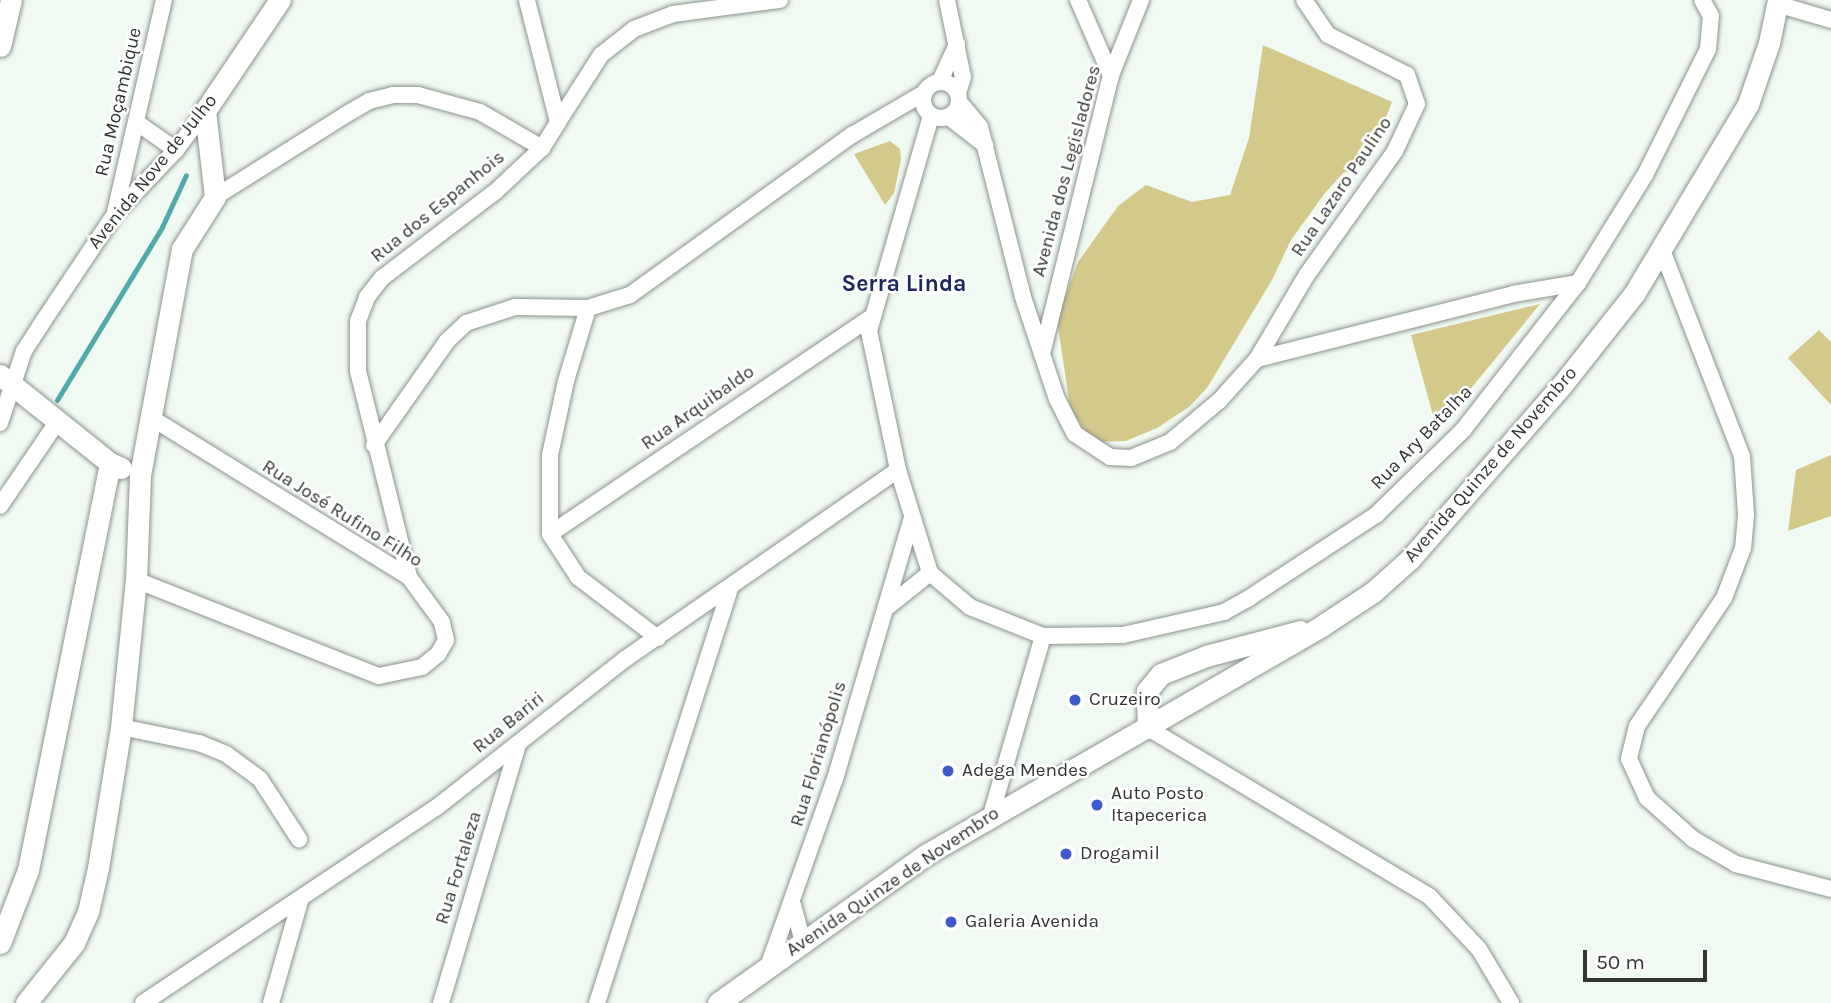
<!DOCTYPE html>
<html>
<head>
<meta charset="utf-8">
<style>
	body { margin:0 }
	#map { position:relative; width:1831px; height:1003px; overflow:hidden; background:#f1faf2; font-family:Karla,sans-serif }
	div>[style] { position:absolute }
	.green>* { inset:0; background:#d3c98b }
	.stream>* { height:5px; margin:-2.5px; padding:0 2.5px; transform-origin:2.5px; border-radius:2.5px; background:#51a9aa }
	.roads { filter:drop-shadow(0 0 2px #8a938b) drop-shadow(0 0 2px #8a938b) }
	.minor>* { height:16px; margin:-8px; padding:0 8px; transform-origin:8px; border-radius:8px; background:#fff }
	.minor>.ring { margin:-8px; padding:0; box-sizing:content-box; background:none; border:16px solid #fff; border-radius:50% }
	.major>* { height:21px; margin:-10.5px; padding:0 10.5px; transform-origin:10.5px; border-radius:10.5px; background:#fff }
	.dots>* { width:19px; height:19px; translate:-50% -50%; box-sizing:border-box; border:4px solid #fff; border-radius:50% }
	span { translate:-50% -50%; white-space:nowrap; text-align:center; line-height:1.15; -webkit-text-stroke:5px #fff; paint-order:stroke }
	.street-label { font-size:19px; color:#323632 }
	.poi-label { font-size:19px; color:#323632 }
	.left { translate:0 -50%; text-align:left }
	.quarter-label { font-size:23px; color:#1b2961; font-weight:700 }
	.scale { position:absolute; left:1583px; top:950px; width:124px; height:32px; box-sizing:border-box; border:4px solid #323632; border-top:0; padding-left:9px; font-size:21px; line-height:24px; white-space:nowrap; color:#323632; -webkit-text-stroke:5px #fff; paint-order:stroke }
</style>
</head>
<body>
<div id="map">
	<div class="green">
		<i style="clip-path:polygon(1263px 45px,1392px 102px,1368px 163px,1343px 173px,1325px 193px,1291px 240px,1272px 280px,1207px 388px,1189px 407px,1157px 428px,1126px 441px,1091px 442px,1070px 407px,1057px 319px,1078px 262px,1118px 206px,1146px 185px,1192px 202px,1230px 195px,1249px 138px)"></i>
		<i style="clip-path:polygon(890px 141px,900px 149px,901px 160px,894px 193px,885px 205px,854px 154px)"></i>
		<i style="clip-path:polygon(1540px 304px,1437px 430px,1411px 335px)"></i>
		<i style="clip-path:polygon(1819px 330px,1831px 342px,1831px 405px,1788px 358px)"></i>
		<i style="clip-path:polygon(1831px 455px,1831px 516px,1788px 531px,1796px 470px)"></i>
	</div>
	<div class="stream">
		<i style="left:57px;top:400px;width:202px;rotate:-58.7deg"></i>
		<i style="left:162px;top:227px;width:57px;rotate:-65.2deg"></i>
	</div>
	<div class="roads">
		<div class="minor">
			<i style="left:947px;top:0;width:79px;rotate:78.3deg"></i>
			<i style="left:963px;top:77px;width:17px;rotate:107deg"></i>
			<i style="left:1078px;top:0;width:82px;rotate:66.3deg"></i>
			<i style="left:1777px;top:4px;width:56px;rotate:16.5deg"></i>
			<i style="left:940px;top:81px;width:41px;rotate:-65.3deg"></i>
			<i class="ring" style="left:923px;top:82px;width:20px;height:20px"></i>
			<i style="left:960px;top:103px;width:31px;rotate:50deg"></i>
			<i style="left:980px;top:127px;width:175px;rotate:75.8deg"></i>
			<i style="left:1023px;top:297px;width:108px;rotate:71.6deg"></i>
			<i style="left:1057px;top:399px;width:39px;rotate:63deg"></i>
			<i style="left:1075px;top:434px;width:42px;rotate:33.3deg"></i>
			<i style="left:1110px;top:457px;width:21px;rotate:3deg"></i>
			<i style="left:1131px;top:458px;width:42px;rotate:-22.3deg"></i>
			<i style="left:1170px;top:442px;width:64px;rotate:-39.9deg"></i>
			<i style="left:1219px;top:401px;width:57px;rotate:-47.9deg"></i>
			<i style="left:1257px;top:359px;width:264px;rotate:-14.2deg"></i>
			<i style="left:1513px;top:294px;width:66px;rotate:-9.6deg"></i>
			<i style="left:931px;top:116px;width:224px;rotate:106.1deg"></i>
			<i style="left:869px;top:331px;width:142px;rotate:78.2deg"></i>
			<i style="left:898px;top:470px;width:108px;rotate:72.7deg"></i>
			<i style="left:930px;top:573px;width:52px;rotate:40.4deg"></i>
			<i style="left:970px;top:607px;width:79px;rotate:21.7deg"></i>
			<i style="left:1043px;top:636px;width:80px;rotate:-0.7deg"></i>
			<i style="left:1123px;top:635px;width:104px;rotate:-12.8deg"></i>
			<i style="left:1224px;top:612px;width:29px;rotate:-29deg"></i>
			<i style="left:1249px;top:598px;width:152px;rotate:-33.2deg"></i>
			<i style="left:1376px;top:515px;width:122px;rotate:-44.3deg"></i>
			<i style="left:1463px;top:430px;width:187px;rotate:-52deg"></i>
			<i style="left:1578px;top:283px;width:127px;rotate:-58.2deg"></i>
			<i style="left:1645px;top:175px;width:141px;rotate:-63.4deg"></i>
			<i style="left:1708px;top:49px;width:33px;rotate:-85deg"></i>
			<i style="left:1711px;top:16px;width:18px;rotate:-119deg"></i>
			<i style="left:949px;top:117px;width:46px;rotate:37.9deg"></i>
			<i style="left:136px;top:122px;width:49px;rotate:35deg"></i>
			<i style="left:558px;top:122px;width:80px;rotate:-57.3deg"></i>
			<i style="left:601px;top:55px;width:42px;rotate:-38.2deg"></i>
			<i style="left:634px;top:29px;width:42px;rotate:-21deg"></i>
			<i style="left:673px;top:14px;width:108px;rotate:-7.5deg"></i>
			<i style="left:215px;top:197px;width:154px;rotate:-32.2deg"></i>
			<i style="left:345px;top:115px;width:28px;rotate:-30deg"></i>
			<i style="left:369px;top:101px;width:25px;rotate:-14deg"></i>
			<i style="left:393px;top:95px;width:25px"></i>
			<i style="left:418px;top:95px;width:64px;rotate:15.3deg"></i>
			<i style="left:480px;top:112px;width:72px;rotate:30.1deg"></i>
			<i style="left:115px;top:212px;width:218px;rotate:-77deg"></i>
			<i style="left:1662px;top:250px;width:221px;rotate:68.8deg"></i>
			<i style="left:1742px;top:456px;width:59px;rotate:86.1deg"></i>
			<i style="left:1746px;top:515px;width:33px;rotate:95deg"></i>
			<i style="left:1743px;top:548px;width:53px;rotate:110.8deg"></i>
			<i style="left:1724px;top:598px;width:155px;rotate:124.2deg"></i>
			<i style="left:1637px;top:726px;width:34px;rotate:104deg"></i>
			<i style="left:1629px;top:759px;width:43px;rotate:65.2deg"></i>
			<i style="left:1647px;top:798px;width:62px;rotate:41.7deg"></i>
			<i style="left:1693px;top:839px;width:50px;rotate:30.2deg"></i>
			<i style="left:1736px;top:864px;width:98px;rotate:14.7deg"></i>
			<i style="left:1042px;top:354px;width:287px;rotate:-76.1deg"></i>
			<i style="left:1111px;top:75px;width:81px;rotate:-68.2deg"></i>
			<i style="left:1257px;top:359px;width:96px;rotate:-59.4deg"></i>
			<i style="left:1306px;top:276px;width:153px;rotate:-54.5deg"></i>
			<i style="left:1395px;top:151px;width:52px;rotate:-64.9deg"></i>
			<i style="left:1417px;top:104px;width:31px;rotate:-109deg"></i>
			<i style="left:1407px;top:75px;width:89px;rotate:-153.1deg"></i>
			<i style="left:1328px;top:35px;width:42px;rotate:-124.4deg"></i>
			<i style="left:0;top:423px;width:76px;rotate:-71.6deg"></i>
			<i style="left:24px;top:351px;width:37px;rotate:-57deg"></i>
			<i style="left:44px;top:320px;width:128px;rotate:-56.2deg"></i>
			<i style="left:115px;top:214px;width:88px;rotate:-46.4deg"></i>
			<i style="left:176px;top:150px;width:49px;rotate:-53.4deg"></i>
			<i style="left:374px;top:445px;width:127px;rotate:-54.9deg"></i>
			<i style="left:447px;top:341px;width:26px;rotate:-43deg"></i>
			<i style="left:466px;top:323px;width:52px;rotate:-18.1deg"></i>
			<i style="left:515px;top:307px;width:73px;rotate:0.8deg"></i>
			<i style="left:0;top:506px;width:102px;rotate:-55.8deg"></i>
			<i style="left:550px;top:534px;width:386px;rotate:-34deg"></i>
			<i style="left:409px;top:577px;width:212px;rotate:-103.9deg"></i>
			<i style="left:358px;top:371px;width:50px;rotate:-90deg"></i>
			<i style="left:358px;top:321px;width:26px;rotate:-69deg"></i>
			<i style="left:367px;top:297px;width:24px;rotate:-52deg"></i>
			<i style="left:382px;top:278px;width:142px;rotate:-37.3deg"></i>
			<i style="left:495px;top:192px;width:64px;rotate:-43.1deg"></i>
			<i style="left:542px;top:148px;width:31px;rotate:-58deg"></i>
			<i style="left:558px;top:122px;width:126px;rotate:-104.3deg"></i>
			<i style="left:136px;top:580px;width:261px;rotate:21.6deg"></i>
			<i style="left:379px;top:676px;width:44px;rotate:-11.8deg"></i>
			<i style="left:422px;top:667px;width:21px;rotate:-39deg"></i>
			<i style="left:438px;top:654px;width:16px;rotate:-60deg"></i>
			<i style="left:446px;top:640px;width:18px;rotate:-103deg"></i>
			<i style="left:442px;top:622px;width:56px;rotate:-126.3deg"></i>
			<i style="left:409px;top:577px;width:304px;rotate:-148.3deg"></i>
			<i style="left:885px;top:609px;width:58px;rotate:-38.7deg"></i>
			<i style="left:658px;top:638px;width:101px;rotate:-142.7deg"></i>
			<i style="left:578px;top:577px;width:51px;rotate:-123.1deg"></i>
			<i style="left:550px;top:534px;width:79px;rotate:-90deg"></i>
			<i style="left:550px;top:455px;width:76px;rotate:-77.8deg"></i>
			<i style="left:566px;top:381px;width:76px;rotate:-73.2deg"></i>
			<i style="left:588px;top:308px;width:44px;rotate:-17.2deg"></i>
			<i style="left:630px;top:295px;width:274px;rotate:-35.8deg"></i>
			<i style="left:852px;top:135px;width:83px;rotate:-30.3deg"></i>
			<i style="left:121px;top:727px;width:80px;rotate:11.6deg"></i>
			<i style="left:199px;top:743px;width:29px;rotate:22deg"></i>
			<i style="left:226px;top:754px;width:42px;rotate:36.3deg"></i>
			<i style="left:260px;top:779px;width:72px;rotate:57deg"></i>
			<i style="left:1148px;top:728px;width:329px;rotate:30.9deg"></i>
			<i style="left:1430px;top:897px;width:71px;rotate:46.7deg"></i>
			<i style="left:1479px;top:949px;width:63px;rotate:59.3deg"></i>
			<i style="left:991px;top:815px;width:186px;rotate:-73.8deg"></i>
			<i style="left:793px;top:905px;width:38px;rotate:75deg"></i>
			<i style="left:769px;top:964px;width:196px;rotate:-70.4deg"></i>
			<i style="left:835px;top:779px;width:273px;rotate:-73.6deg"></i>
			<i style="left:143px;top:1003px;width:353px;rotate:-33.7deg"></i>
			<i style="left:437px;top:807px;width:239px;rotate:-38.2deg"></i>
			<i style="left:625px;top:659px;width:332px;rotate:-34.7deg"></i>
			<i style="left:271px;top:1003px;width:106px;rotate:-74.1deg"></i>
			<i style="left:441px;top:1003px;width:270px;rotate:-73.4deg"></i>
			<i style="left:597px;top:1003px;width:433px;rotate:-72.2deg"></i>
		</div>
		<div class="major">
			<i style="left:0;top:46px;width:47px;rotate:-76.6deg"></i>
			<i style="left:0;top:375px;width:141px;rotate:38.7deg"></i>
			<i style="left:110px;top:463px;width:12px;rotate:24deg"></i>
			<i style="left:1148px;top:728px;width:37px;rotate:-92deg"></i>
			<i style="left:1147px;top:691px;width:22px;rotate:-51deg"></i>
			<i style="left:1161px;top:674px;width:48px;rotate:-21.8deg"></i>
			<i style="left:1206px;top:656px;width:97px;rotate:-14.9deg"></i>
			<i style="left:0;top:943px;width:78px;rotate:-69deg"></i>
			<i style="left:28px;top:870px;width:415px;rotate:-78.6deg"></i>
			<i style="left:26px;top:1003px;width:77px;rotate:-51.3deg"></i>
			<i style="left:74px;top:943px;width:34px;rotate:-66deg"></i>
			<i style="left:88px;top:912px;width:45px;rotate:-77.2deg"></i>
			<i style="left:98px;top:868px;width:143px;rotate:-80.7deg"></i>
			<i style="left:121px;top:727px;width:148px;rotate:-84.2deg"></i>
			<i style="left:136px;top:580px;width:105px;rotate:-87.8deg"></i>
			<i style="left:140px;top:475px;width:230px;rotate:-79.5deg"></i>
			<i style="left:182px;top:249px;width:62px;rotate:-57.6deg"></i>
			<i style="left:215px;top:197px;width:87px;rotate:-96.6deg"></i>
			<i style="left:205px;top:111px;width:134px;rotate:-56deg"></i>
			<i style="left:718px;top:1003px;width:257px;rotate:-35.5deg"></i>
			<i style="left:927px;top:854px;width:457px;rotate:-30deg"></i>
			<i style="left:1323px;top:625px;width:60px;rotate:-33.4deg"></i>
			<i style="left:1373px;top:592px;width:50px;rotate:-41.7deg"></i>
			<i style="left:1410px;top:559px;width:230px;rotate:-48.9deg"></i>
			<i style="left:1561px;top:386px;width:117px;rotate:-51.6deg"></i>
			<i style="left:1634px;top:294px;width:222px;rotate:-59deg"></i>
			<i style="left:1748px;top:104px;width:65px;rotate:-71deg"></i>
			<i style="left:1769px;top:43px;width:44px;rotate:-78.2deg"></i>
		</div>
	</div>
	<div class="dots">
		<i style="left:1075px;top:700px;background:#3e59cb"></i>
		<i style="left:948px;top:771px;background:#3e59cb"></i>
		<i style="left:1097px;top:805px;background:#3e59cb"></i>
		<i style="left:1066px;top:854px;background:#3e59cb"></i>
		<i style="left:951px;top:922px;background:#3e59cb"></i>
	</div>
	<div class="street-label">
		<span style="left:119px;top:102px;rotate:-77deg">Rua Moçambique</span>
		<span style="left:1067px;top:171px;rotate:-75deg">Avenida dos Legisladores</span>
		<span style="left:153px;top:172px;rotate:-51deg">Avenida Nove de Julho</span>
		<span style="left:1342px;top:187px;rotate:-56deg">Rua Lazaro Paulino</span>
		<span style="left:438px;top:207px;rotate:-39deg">Rua dos Espanhois</span>
		<span style="left:698px;top:408px;rotate:-35deg">Rua Arquibaldo</span>
		<span style="left:1422px;top:438px;rotate:-46deg">Rua Ary Batalha</span>
		<span style="left:1491px;top:465px;rotate:-49deg">Avenida Quinze de Novembro</span>
		<span style="left:342px;top:514px;rotate:32deg">Rua José Rufino Filho</span>
		<span style="left:509px;top:723px;rotate:-39deg">Rua Bariri</span>
		<span style="left:819px;top:754px;rotate:-73deg">Rua Florianópolis</span>
		<span style="left:459px;top:868px;rotate:-73deg">Rua Fortaleza</span>
		<span style="left:893px;top:882px;rotate:-34deg">Avenida Quinze de Novembro</span>
	</div>
	<div class="poi-label">
		<span class="left" style="left:1089px;top:700px">Cruzeiro</span>
		<span class="left" style="left:962px;top:771px">Adega Mendes</span>
		<span class="left" style="left:1111px;top:805px">Auto Posto<br>Itapecerica</span>
		<span class="left" style="left:1080px;top:854px">Drogamil</span>
		<span class="left" style="left:965px;top:922px">Galeria Avenida</span>
	</div>
	<div class="quarter-label">
		<span style="left:904px;top:284px">Serra Linda</span>
	</div>
	<div class="scale">50 m</div>
</div>
</body>
</html>
